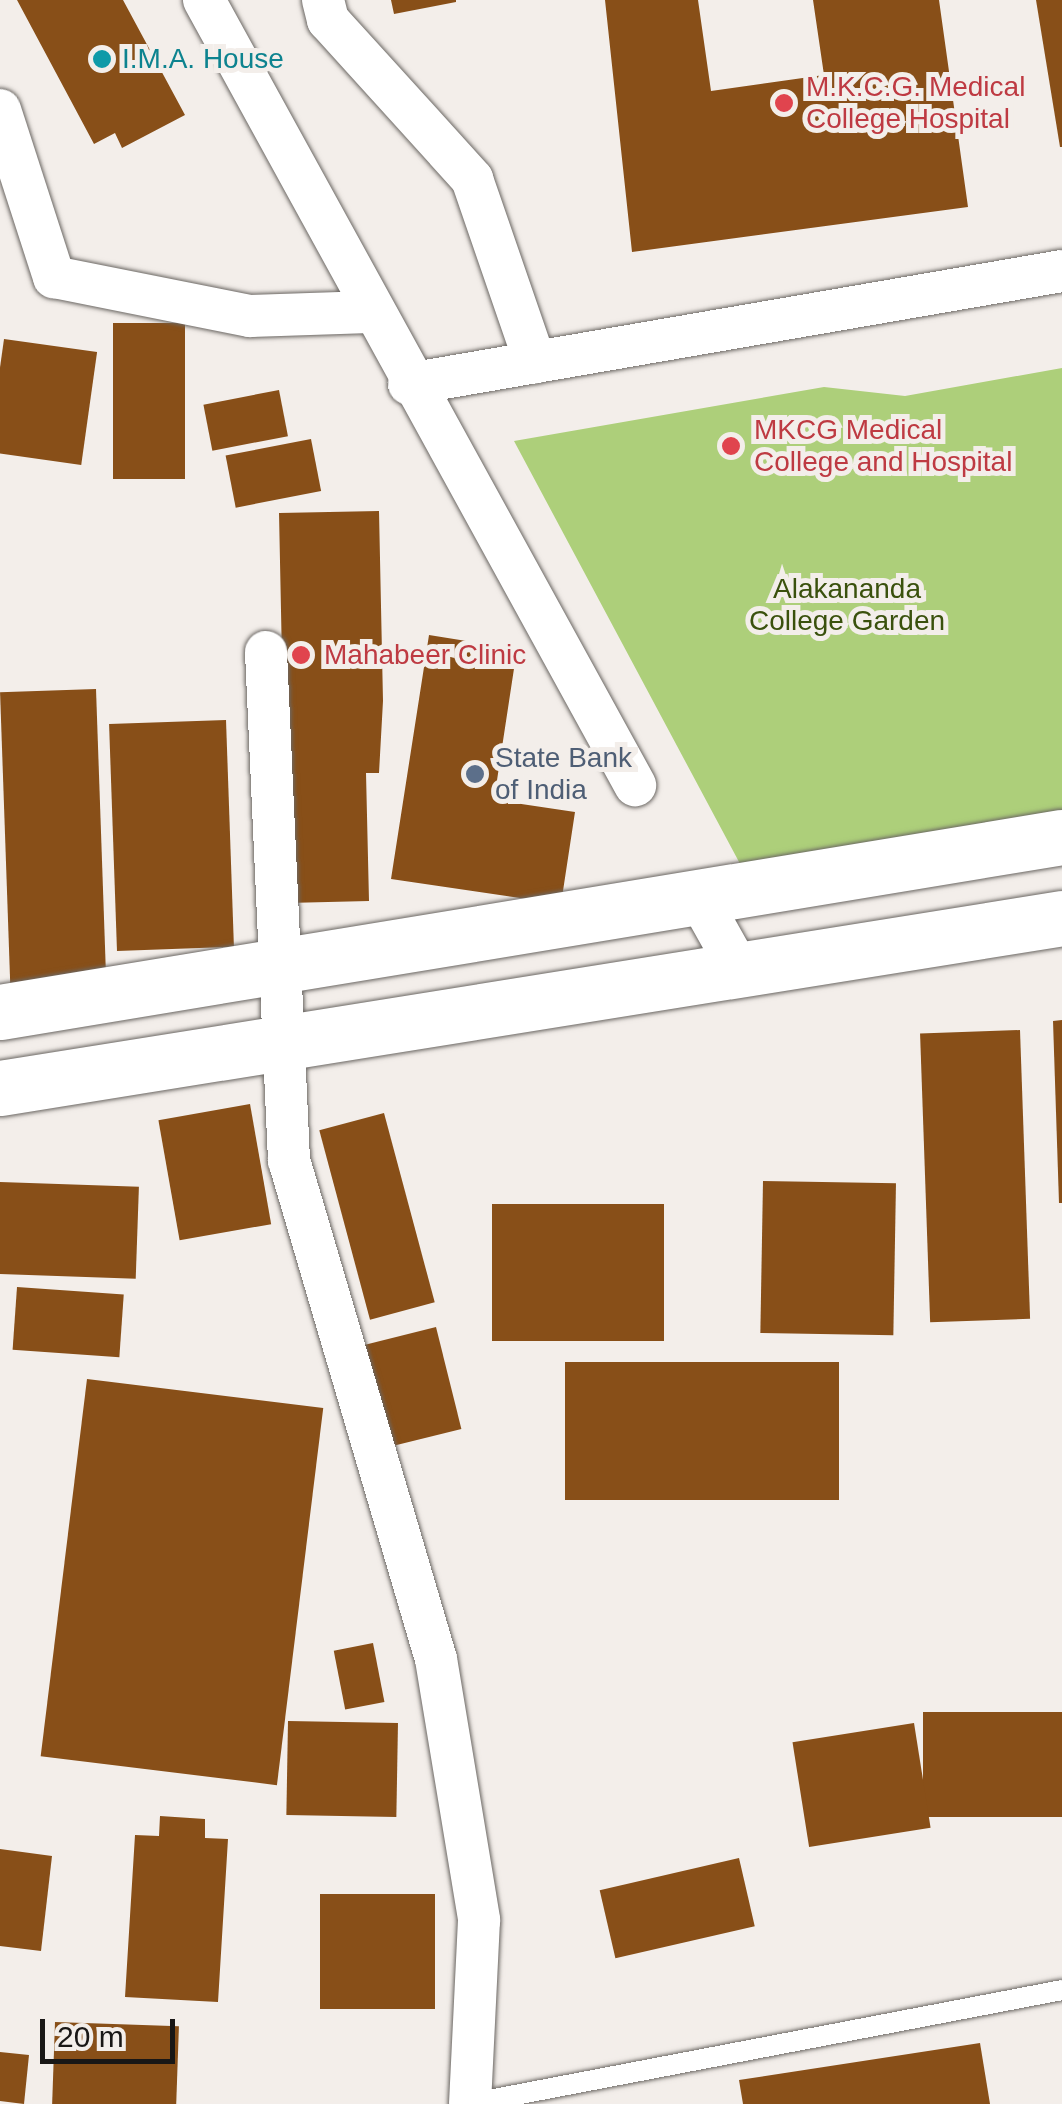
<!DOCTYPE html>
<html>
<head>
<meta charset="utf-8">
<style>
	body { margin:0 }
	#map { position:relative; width:1062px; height:2104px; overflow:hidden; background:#f3eeea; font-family:Helvetica,sans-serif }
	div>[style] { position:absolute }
	.green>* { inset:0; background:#adcf7a }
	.building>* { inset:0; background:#884f18; transform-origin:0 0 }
	.roads { filter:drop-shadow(0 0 2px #6b6763) drop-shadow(0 0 2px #6b6763) }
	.lane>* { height:20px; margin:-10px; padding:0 10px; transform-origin:10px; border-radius:10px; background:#fff }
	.street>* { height:42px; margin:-21px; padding:0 21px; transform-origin:21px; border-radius:21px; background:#fff }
	.highway>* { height:55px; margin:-27.5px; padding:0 27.5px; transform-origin:27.5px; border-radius:27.5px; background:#fff }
	.dots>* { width:28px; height:28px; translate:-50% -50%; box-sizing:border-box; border:5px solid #f3eeea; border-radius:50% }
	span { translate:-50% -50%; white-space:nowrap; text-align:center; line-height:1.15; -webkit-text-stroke:10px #f3eeea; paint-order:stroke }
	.culture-label { font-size:28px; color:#0d838f }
	.left { translate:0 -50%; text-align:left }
	.health-label { font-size:28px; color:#be3a42 }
	.park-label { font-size:28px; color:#3a510d }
	.service-label { font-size:28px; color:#4e5e75 }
	.scale { position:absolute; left:40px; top:2019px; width:135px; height:45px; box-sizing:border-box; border:5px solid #191716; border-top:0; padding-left:12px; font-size:30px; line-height:35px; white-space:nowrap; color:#191716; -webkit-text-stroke:8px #f3eeea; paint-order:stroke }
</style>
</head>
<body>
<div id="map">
	<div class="green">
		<i style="clip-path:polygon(1062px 368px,1062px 815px,746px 875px,514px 441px,824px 387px,905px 396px)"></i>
	</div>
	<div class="building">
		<i style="clip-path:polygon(17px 0,123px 0,185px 115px,122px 148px,115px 133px,94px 144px)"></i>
		<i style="clip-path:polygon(391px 0,456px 0,456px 2px,394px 14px)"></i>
		<i style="clip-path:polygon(605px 0,698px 0,711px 91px,824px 75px,813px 0,939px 0,968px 207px,632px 252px)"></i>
		<i style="clip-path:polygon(1036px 0,1062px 0,1062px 147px,1060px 147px)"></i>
		<i style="left:113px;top:323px;width:72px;height:156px"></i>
		<i style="left:4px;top:339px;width:94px;height:114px;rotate:8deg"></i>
		<i style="left:279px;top:390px;width:47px;height:77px;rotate:79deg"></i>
		<i style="left:311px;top:439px;width:53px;height:87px;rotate:79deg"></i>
		<i style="clip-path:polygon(379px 511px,383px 701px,379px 773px,366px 773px,369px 901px,287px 903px,279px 513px)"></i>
		<i style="clip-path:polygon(429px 635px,517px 649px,494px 800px,575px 812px,561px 904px,391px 879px)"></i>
		<i style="left:96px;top:689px;width:297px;height:96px;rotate:88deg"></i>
		<i style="left:226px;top:720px;width:227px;height:117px;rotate:88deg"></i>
		<i style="clip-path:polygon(1062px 1020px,1062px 1203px,1059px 1203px,1053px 1021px)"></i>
		<i style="left:1020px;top:1030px;width:289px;height:100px;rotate:88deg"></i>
		<i style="left:250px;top:1104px;width:122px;height:93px;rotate:80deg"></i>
		<i style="left:384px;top:1113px;width:196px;height:67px;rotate:75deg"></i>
		<i style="left:763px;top:1181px;width:133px;height:152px;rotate:1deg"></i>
		<i style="left:0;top:1182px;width:139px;height:92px;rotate:2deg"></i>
		<i style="left:492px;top:1204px;width:172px;height:137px"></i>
		<i style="left:17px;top:1287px;width:107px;height:63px;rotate:4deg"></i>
		<i style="left:436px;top:1327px;width:105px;height:74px;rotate:76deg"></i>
		<i style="left:565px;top:1362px;width:274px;height:138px"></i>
		<i style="left:87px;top:1379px;width:238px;height:380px;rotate:7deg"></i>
		<i style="left:373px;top:1643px;width:60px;height:40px;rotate:79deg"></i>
		<i style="left:1062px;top:1712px;width:105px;height:139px;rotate:90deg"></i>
		<i style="left:288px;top:1721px;width:110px;height:94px;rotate:1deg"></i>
		<i style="left:914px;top:1723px;width:106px;height:123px;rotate:81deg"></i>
		<i style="clip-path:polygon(160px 1816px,205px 1819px,205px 1838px,228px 1839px,218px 2002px,125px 1997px,135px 1835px,159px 1836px)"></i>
		<i style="clip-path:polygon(0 1849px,52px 1856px,41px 1951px,0 1946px)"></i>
		<i style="left:739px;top:1858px;width:70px;height:143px;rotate:77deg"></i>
		<i style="left:320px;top:1894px;width:115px;height:115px"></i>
		<i style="left:55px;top:2022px;width:124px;height:82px;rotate:2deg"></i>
		<i style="clip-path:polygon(980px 2043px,990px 2104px,743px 2104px,739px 2080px)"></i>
		<i style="clip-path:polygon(0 2052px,29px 2055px,24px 2104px,0 2101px)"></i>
	</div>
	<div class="roads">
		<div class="lane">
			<i style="left:468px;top:2104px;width:605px;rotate:-10.86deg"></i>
		</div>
		<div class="street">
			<i style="left:204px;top:0;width:896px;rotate:61.23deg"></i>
			<i style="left:323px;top:0;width:21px;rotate:76deg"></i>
			<i style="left:328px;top:20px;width:215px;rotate:47.8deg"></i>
			<i style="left:472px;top:179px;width:194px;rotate:71deg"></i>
			<i style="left:0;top:110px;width:176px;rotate:72.1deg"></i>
			<i style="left:54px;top:277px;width:200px;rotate:11.3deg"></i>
			<i style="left:250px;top:316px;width:120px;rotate:-1.9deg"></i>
			<i style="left:409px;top:384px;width:663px;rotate:-9.82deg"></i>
			<i style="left:266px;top:652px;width:509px;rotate:87.41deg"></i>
			<i style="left:289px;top:1160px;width:520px;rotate:73.59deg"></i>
			<i style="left:436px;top:1659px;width:265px;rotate:80.6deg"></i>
			<i style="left:479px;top:1920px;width:184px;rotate:92.8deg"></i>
			<i style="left:699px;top:898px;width:86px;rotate:60.8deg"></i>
		</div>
		<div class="highway">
			<i style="left:0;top:1012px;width:1076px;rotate:-9.36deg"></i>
			<i style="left:0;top:1088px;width:1076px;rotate:-9.09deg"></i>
		</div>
	</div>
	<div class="dots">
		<i style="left:102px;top:59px;background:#0f9aa8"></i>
		<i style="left:784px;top:103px;background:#e0444e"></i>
		<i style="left:731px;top:446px;background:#e0444e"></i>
		<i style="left:301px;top:655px;background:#e0444e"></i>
		<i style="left:475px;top:774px;background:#5c6f8a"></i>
	</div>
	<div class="culture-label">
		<span class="left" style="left:122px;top:59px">I.M.A. House</span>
	</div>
	<div class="health-label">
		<span class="left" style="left:806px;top:103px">M.K.C.G. Medical<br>College Hospital</span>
		<span class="left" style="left:754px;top:446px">MKCG Medical<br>College and Hospital</span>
		<span class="left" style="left:324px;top:655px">Mahabeer Clinic</span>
	</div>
	<div class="park-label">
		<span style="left:847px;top:605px">Alakananda<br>College Garden</span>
	</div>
	<div class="service-label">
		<span class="left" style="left:495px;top:774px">State Bank<br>of India</span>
	</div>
	<div class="scale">20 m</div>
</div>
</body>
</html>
